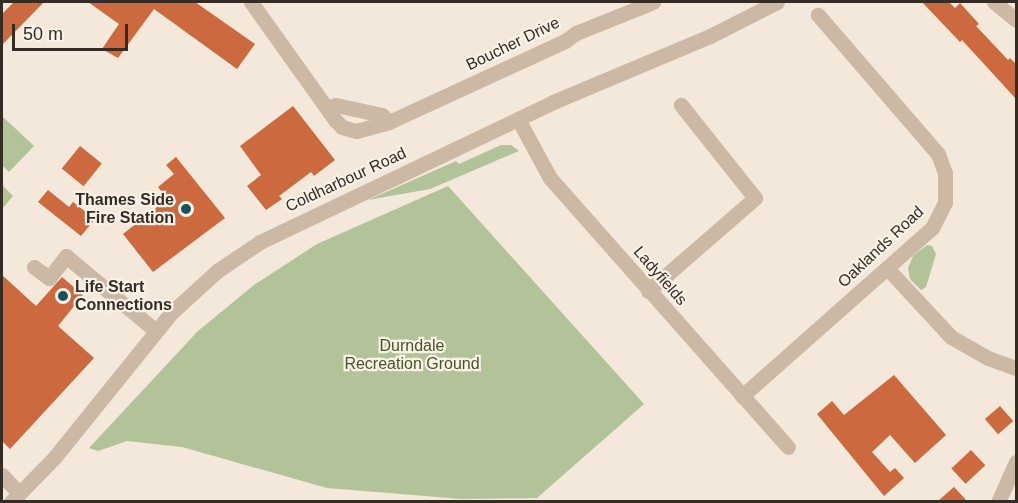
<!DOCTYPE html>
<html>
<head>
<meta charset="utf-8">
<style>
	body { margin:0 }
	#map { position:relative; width:1018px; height:503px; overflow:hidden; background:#f3e8d9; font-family:Helvetica,sans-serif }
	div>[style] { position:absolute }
	.green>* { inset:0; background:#b2c299 }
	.building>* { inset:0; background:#cc693e; transform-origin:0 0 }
	.minor>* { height:15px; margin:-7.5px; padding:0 7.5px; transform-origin:7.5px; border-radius:7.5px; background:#cbb9a5 }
	.dots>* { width:16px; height:16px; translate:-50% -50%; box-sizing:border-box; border:3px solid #faf2e6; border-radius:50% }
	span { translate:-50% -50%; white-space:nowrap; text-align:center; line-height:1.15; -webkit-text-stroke:4.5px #faf2e6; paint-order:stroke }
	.street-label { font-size:16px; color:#362c26 }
	.poi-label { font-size:16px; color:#362c26; font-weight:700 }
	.right { translate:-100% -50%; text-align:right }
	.left { translate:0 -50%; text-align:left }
	.park-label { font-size:16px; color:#435629 }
	.frame { position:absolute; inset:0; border:3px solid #362c26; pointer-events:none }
	.scale { position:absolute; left:12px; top:24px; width:116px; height:27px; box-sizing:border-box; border:3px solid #362c26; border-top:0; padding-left:8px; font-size:18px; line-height:21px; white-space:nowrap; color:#362c26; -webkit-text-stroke:4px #faf2e6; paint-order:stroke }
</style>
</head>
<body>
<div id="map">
	<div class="green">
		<i style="clip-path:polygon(2px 116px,34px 146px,9px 172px,2px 165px)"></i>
		<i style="clip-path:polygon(501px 145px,511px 145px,519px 151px,430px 189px,368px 200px,456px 161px,459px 164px)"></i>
		<i style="clip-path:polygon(2px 185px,13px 196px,2px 209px)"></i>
		<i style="clip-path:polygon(448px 186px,644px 404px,537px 498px,462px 499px,327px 488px,182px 447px,127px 441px,98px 451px,89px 448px,198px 331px,254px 285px,317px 244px)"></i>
		<i style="clip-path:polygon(927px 245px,932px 246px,936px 254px,926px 287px,921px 290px,910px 279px,908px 268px,913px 256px)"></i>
	</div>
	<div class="building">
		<i style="clip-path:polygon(14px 2px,44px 2px,2px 45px,2px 14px)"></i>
		<i style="clip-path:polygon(88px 2px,195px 2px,255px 44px,237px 69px,154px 9px,118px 58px,102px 49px,119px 24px)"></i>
		<i style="clip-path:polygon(922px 2px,949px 2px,955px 8px,960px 3px,979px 24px,976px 26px,1008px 60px,1010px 58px,1017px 65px,1017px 100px,962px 40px,960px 42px)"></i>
		<i style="clip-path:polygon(293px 106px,335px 160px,314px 176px,311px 172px,279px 196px,282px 199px,266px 210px,247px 186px,261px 175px,240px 146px)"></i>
		<i style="left:80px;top:146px;width:28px;height:29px;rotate:39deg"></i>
		<i style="clip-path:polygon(176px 157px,225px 218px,153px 272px,123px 234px,167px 199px,158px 187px,174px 174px,166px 165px)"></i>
		<i style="clip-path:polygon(48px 190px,69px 207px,73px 202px,95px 219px,81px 236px,38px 202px)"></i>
		<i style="clip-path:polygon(2px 275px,36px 306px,62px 277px,83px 295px,58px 326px,94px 358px,10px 449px,2px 441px)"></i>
		<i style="clip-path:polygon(894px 375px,946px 435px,915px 463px,890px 435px,872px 452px,890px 472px,895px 468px,904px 478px,884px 496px,817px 414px,832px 401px,844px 415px)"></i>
		<i style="left:1000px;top:406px;width:20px;height:20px;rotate:49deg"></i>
		<i style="left:971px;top:450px;width:21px;height:27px;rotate:47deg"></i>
		<i style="clip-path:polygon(954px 487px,967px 501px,938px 501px)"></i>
	</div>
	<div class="minor">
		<i style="left:251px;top:2px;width:146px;rotate:54.5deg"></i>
		<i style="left:336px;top:121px;width:8px;rotate:45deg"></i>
		<i style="left:342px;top:127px;width:15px;rotate:16deg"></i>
		<i style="left:356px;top:131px;width:34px;rotate:-15deg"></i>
		<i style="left:389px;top:122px;width:194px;rotate:-24.7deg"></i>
		<i style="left:565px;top:41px;width:14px;rotate:-36deg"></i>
		<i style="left:576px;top:33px;width:83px;rotate:-21.9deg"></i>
		<i style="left:994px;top:2px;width:28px;rotate:39deg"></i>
		<i style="left:327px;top:108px;width:9px;rotate:-18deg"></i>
		<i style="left:336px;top:105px;width:47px;rotate:12.3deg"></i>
		<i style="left:382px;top:115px;width:10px;rotate:45deg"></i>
		<i style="left:518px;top:119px;width:67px;rotate:61.5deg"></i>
		<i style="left:550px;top:178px;width:359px;rotate:48.5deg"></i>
		<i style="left:34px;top:267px;width:19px;rotate:36deg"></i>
		<i style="left:49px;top:278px;width:28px;rotate:-52deg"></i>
		<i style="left:66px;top:256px;width:117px;rotate:39.8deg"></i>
		<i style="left:887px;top:268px;width:94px;rotate:47.2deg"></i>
		<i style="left:951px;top:337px;width:43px;rotate:29.6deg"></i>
		<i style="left:988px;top:358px;width:30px;rotate:20deg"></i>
		<i style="left:648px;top:291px;width:142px;rotate:-41deg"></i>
		<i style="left:755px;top:198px;width:119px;rotate:-128.5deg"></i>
		<i style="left:742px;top:396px;width:254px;rotate:-41.5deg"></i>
		<i style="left:932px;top:228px;width:29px;rotate:-63deg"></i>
		<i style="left:945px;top:202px;width:29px;rotate:-90deg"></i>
		<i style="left:945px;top:173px;width:20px;rotate:-110deg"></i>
		<i style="left:938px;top:154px;width:184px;rotate:-130.8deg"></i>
		<i style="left:2px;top:475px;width:25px;rotate:47deg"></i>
		<i style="left:11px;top:502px;width:62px;rotate:-45.7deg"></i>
		<i style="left:54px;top:458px;width:186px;rotate:-51.1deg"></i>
		<i style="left:171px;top:313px;width:62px;rotate:-42.4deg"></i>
		<i style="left:217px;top:271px;width:52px;rotate:-34deg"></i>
		<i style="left:260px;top:242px;width:325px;rotate:-25.5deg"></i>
		<i style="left:553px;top:102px;width:170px;rotate:-22.8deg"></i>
		<i style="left:710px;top:36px;width:75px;rotate:-26.9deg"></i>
		<i style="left:998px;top:502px;width:44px;rotate:-65.8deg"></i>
	</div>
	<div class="dots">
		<i style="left:186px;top:209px;background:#1a525a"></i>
		<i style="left:63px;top:296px;background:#1a525a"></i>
	</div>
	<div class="street-label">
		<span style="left:513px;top:44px;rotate:-26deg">Boucher Drive</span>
		<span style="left:346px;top:180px;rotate:-25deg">Coldharbour Road</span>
		<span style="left:881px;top:247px;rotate:-43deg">Oaklands Road</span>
		<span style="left:660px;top:276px;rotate:49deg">Ladyfields</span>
	</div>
	<div class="poi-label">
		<span class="right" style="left:174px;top:209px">Thames Side<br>Fire Station</span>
		<span class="left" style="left:75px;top:296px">Life Start<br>Connections</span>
	</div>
	<div class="park-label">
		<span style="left:412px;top:355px">Durndale<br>Recreation Ground</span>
	</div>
	<div class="frame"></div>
	<div class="scale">50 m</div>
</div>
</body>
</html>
